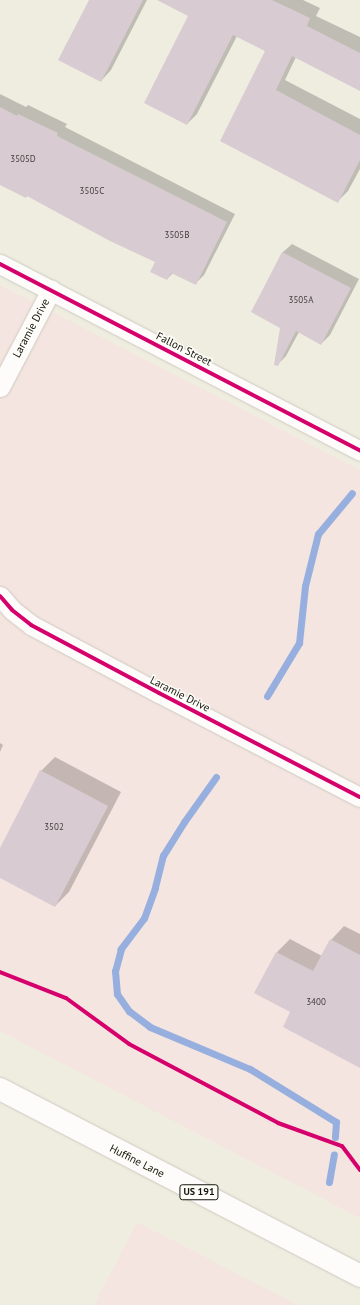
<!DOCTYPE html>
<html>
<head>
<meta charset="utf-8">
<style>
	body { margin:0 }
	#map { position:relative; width:360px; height:1305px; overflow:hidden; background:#efede0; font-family:"PT Sans",sans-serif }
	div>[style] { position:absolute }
	.commercial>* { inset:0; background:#f5e5e0 }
	.shadow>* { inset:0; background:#0003 }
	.stream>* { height:7px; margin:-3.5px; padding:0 3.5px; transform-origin:3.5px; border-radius:3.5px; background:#97afdf }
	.building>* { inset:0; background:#d8cbd2 }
	.roads { filter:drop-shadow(0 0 1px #cdcbc1) drop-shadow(0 0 1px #cdcbc1) }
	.street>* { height:19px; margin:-9.5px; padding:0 9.5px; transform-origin:9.5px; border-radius:9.5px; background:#fdfcfa }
	.highway>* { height:22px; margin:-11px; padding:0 11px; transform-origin:11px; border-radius:11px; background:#fdfcfa }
	.cycleway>* { height:4px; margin:-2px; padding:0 2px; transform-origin:2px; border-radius:2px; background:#d6006c }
	span { translate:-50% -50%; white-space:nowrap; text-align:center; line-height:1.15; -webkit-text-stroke:3px #fefef9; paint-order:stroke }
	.number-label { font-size:9px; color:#46413d }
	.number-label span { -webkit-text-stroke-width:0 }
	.shield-label span { padding:1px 3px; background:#fefef9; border:1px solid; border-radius:3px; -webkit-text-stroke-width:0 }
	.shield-label { font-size:10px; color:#15130b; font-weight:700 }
	.street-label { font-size:11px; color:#15130b }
</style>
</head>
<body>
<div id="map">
	<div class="commercial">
		<i style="clip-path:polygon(0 285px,360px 470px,360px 1218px,0 1031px)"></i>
		<i style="clip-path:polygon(137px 1222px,298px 1305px,94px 1305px)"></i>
	</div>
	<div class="shadow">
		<i style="clip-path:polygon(90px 0,147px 0,111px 70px,101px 81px)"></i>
		<i style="clip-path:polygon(159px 0,303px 0,320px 8px,316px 16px,360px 37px,360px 89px,296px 57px,285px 80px,360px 119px,360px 169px,348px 191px,338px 201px,221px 141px,266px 51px,237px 36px,197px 114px,187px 124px,189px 15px)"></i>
		<i style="clip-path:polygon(0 94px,26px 107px,28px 105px,67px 124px,65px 127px,235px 214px,204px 275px,195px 284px,173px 273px,167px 279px,156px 262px,28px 195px,26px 197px,0 184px)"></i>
		<i style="clip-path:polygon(292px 244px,359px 279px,330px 335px,321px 344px,299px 332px,286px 356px,277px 365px,281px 327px,252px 312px,283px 252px)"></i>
		<i style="clip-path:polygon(0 743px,3px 745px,0 752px)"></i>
		<i style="clip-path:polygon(55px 757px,121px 792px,69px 892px,55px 906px,0 877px,0 850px,41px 771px)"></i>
		<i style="clip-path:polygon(344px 926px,360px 934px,360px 1067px,292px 1012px,277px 952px,290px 939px,322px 956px,331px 940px)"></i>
	</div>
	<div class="stream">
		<i style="left:267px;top:696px;width:62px;rotate:-58.9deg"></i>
		<i style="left:299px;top:643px;width:57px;rotate:-84deg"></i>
		<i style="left:305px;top:586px;width:54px;rotate:-76deg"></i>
		<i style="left:318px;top:534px;width:53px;rotate:-50.3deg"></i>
		<i style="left:216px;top:777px;width:55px;rotate:125.4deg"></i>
		<i style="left:184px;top:822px;width:39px;rotate:122deg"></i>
		<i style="left:163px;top:855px;width:34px;rotate:104deg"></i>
		<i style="left:155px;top:888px;width:32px;rotate:110deg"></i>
		<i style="left:144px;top:918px;width:39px;rotate:127deg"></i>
		<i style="left:121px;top:949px;width:23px;rotate:105deg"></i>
		<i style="left:115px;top:971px;width:23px;rotate:85deg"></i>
		<i style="left:117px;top:994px;width:21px;rotate:55deg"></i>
		<i style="left:129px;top:1011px;width:26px;rotate:37deg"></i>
		<i style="left:150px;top:1027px;width:108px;rotate:22.8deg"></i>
		<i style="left:250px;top:1069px;width:101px;rotate:31.6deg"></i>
		<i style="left:336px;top:1122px;width:15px;rotate:94deg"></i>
		<i style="left:329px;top:1182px;width:28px;rotate:-80deg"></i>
	</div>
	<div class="building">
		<i style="clip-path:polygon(89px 0,143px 0,101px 82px,58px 60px)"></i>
		<i style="clip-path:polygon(157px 0,272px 0,310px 18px,307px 26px,360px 53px,360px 91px,292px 56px,276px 90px,360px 135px,360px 160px,338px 203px,220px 141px,265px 51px,233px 35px,187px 125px,144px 103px,188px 16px)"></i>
		<i style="clip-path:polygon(0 107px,17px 116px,18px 114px,58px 133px,57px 136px,227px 222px,196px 285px,171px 273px,167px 280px,150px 272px,155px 262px,108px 240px,27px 196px,26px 198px,0 185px)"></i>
		<i style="clip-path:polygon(282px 252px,351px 288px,321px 345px,296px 331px,278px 366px,274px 365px,280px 328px,251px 312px)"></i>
		<i style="clip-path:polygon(40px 770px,108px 806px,55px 907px,0 878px,0 848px)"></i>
		<i style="clip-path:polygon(330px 939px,360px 955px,360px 1068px,283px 1027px,290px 1012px,254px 993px,276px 952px,313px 971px)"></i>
	</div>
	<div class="roads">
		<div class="street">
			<i style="left:0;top:264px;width:406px;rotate:27.4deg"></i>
			<i style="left:0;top:387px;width:110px;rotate:-62.3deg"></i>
			<i style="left:0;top:596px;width:18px;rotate:49deg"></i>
			<i style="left:12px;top:610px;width:24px;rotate:38deg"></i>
			<i style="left:31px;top:625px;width:145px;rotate:28deg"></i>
			<i style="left:159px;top:693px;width:226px;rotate:27.4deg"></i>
		</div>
		<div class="highway">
			<i style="left:0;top:1089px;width:406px;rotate:27.4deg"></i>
		</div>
	</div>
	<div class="cycleway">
		<i style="left:0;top:264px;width:406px;rotate:27.4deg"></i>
		<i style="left:0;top:596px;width:18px;rotate:49deg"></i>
		<i style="left:12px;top:610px;width:24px;rotate:38deg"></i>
		<i style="left:31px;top:625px;width:145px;rotate:28deg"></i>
		<i style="left:159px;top:693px;width:226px;rotate:27.4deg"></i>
		<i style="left:0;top:972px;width:71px;rotate:21.5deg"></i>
		<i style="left:66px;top:998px;width:78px;rotate:36.1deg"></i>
		<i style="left:129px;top:1044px;width:169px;rotate:27.9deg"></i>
		<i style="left:278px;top:1123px;width:68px;rotate:19.8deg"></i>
		<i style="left:342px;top:1146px;width:30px;rotate:53deg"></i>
	</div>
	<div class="number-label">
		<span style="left:23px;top:159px">3505D</span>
		<span style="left:92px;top:191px">3505C</span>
		<span style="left:177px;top:235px">3505B</span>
		<span style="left:301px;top:300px">3505A</span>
		<span style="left:54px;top:827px">3502</span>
		<span style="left:316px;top:1002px">3400</span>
	</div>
	<div class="shield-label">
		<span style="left:199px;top:1192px">US 191</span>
	</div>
	<div class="street-label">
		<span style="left:31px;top:328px;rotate:-62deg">Laramie Drive</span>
		<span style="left:184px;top:349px;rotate:27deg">Fallon Street</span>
		<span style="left:180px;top:694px;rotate:27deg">Laramie Drive</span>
		<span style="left:137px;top:1161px;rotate:27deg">Huffine Lane</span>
	</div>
</div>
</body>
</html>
